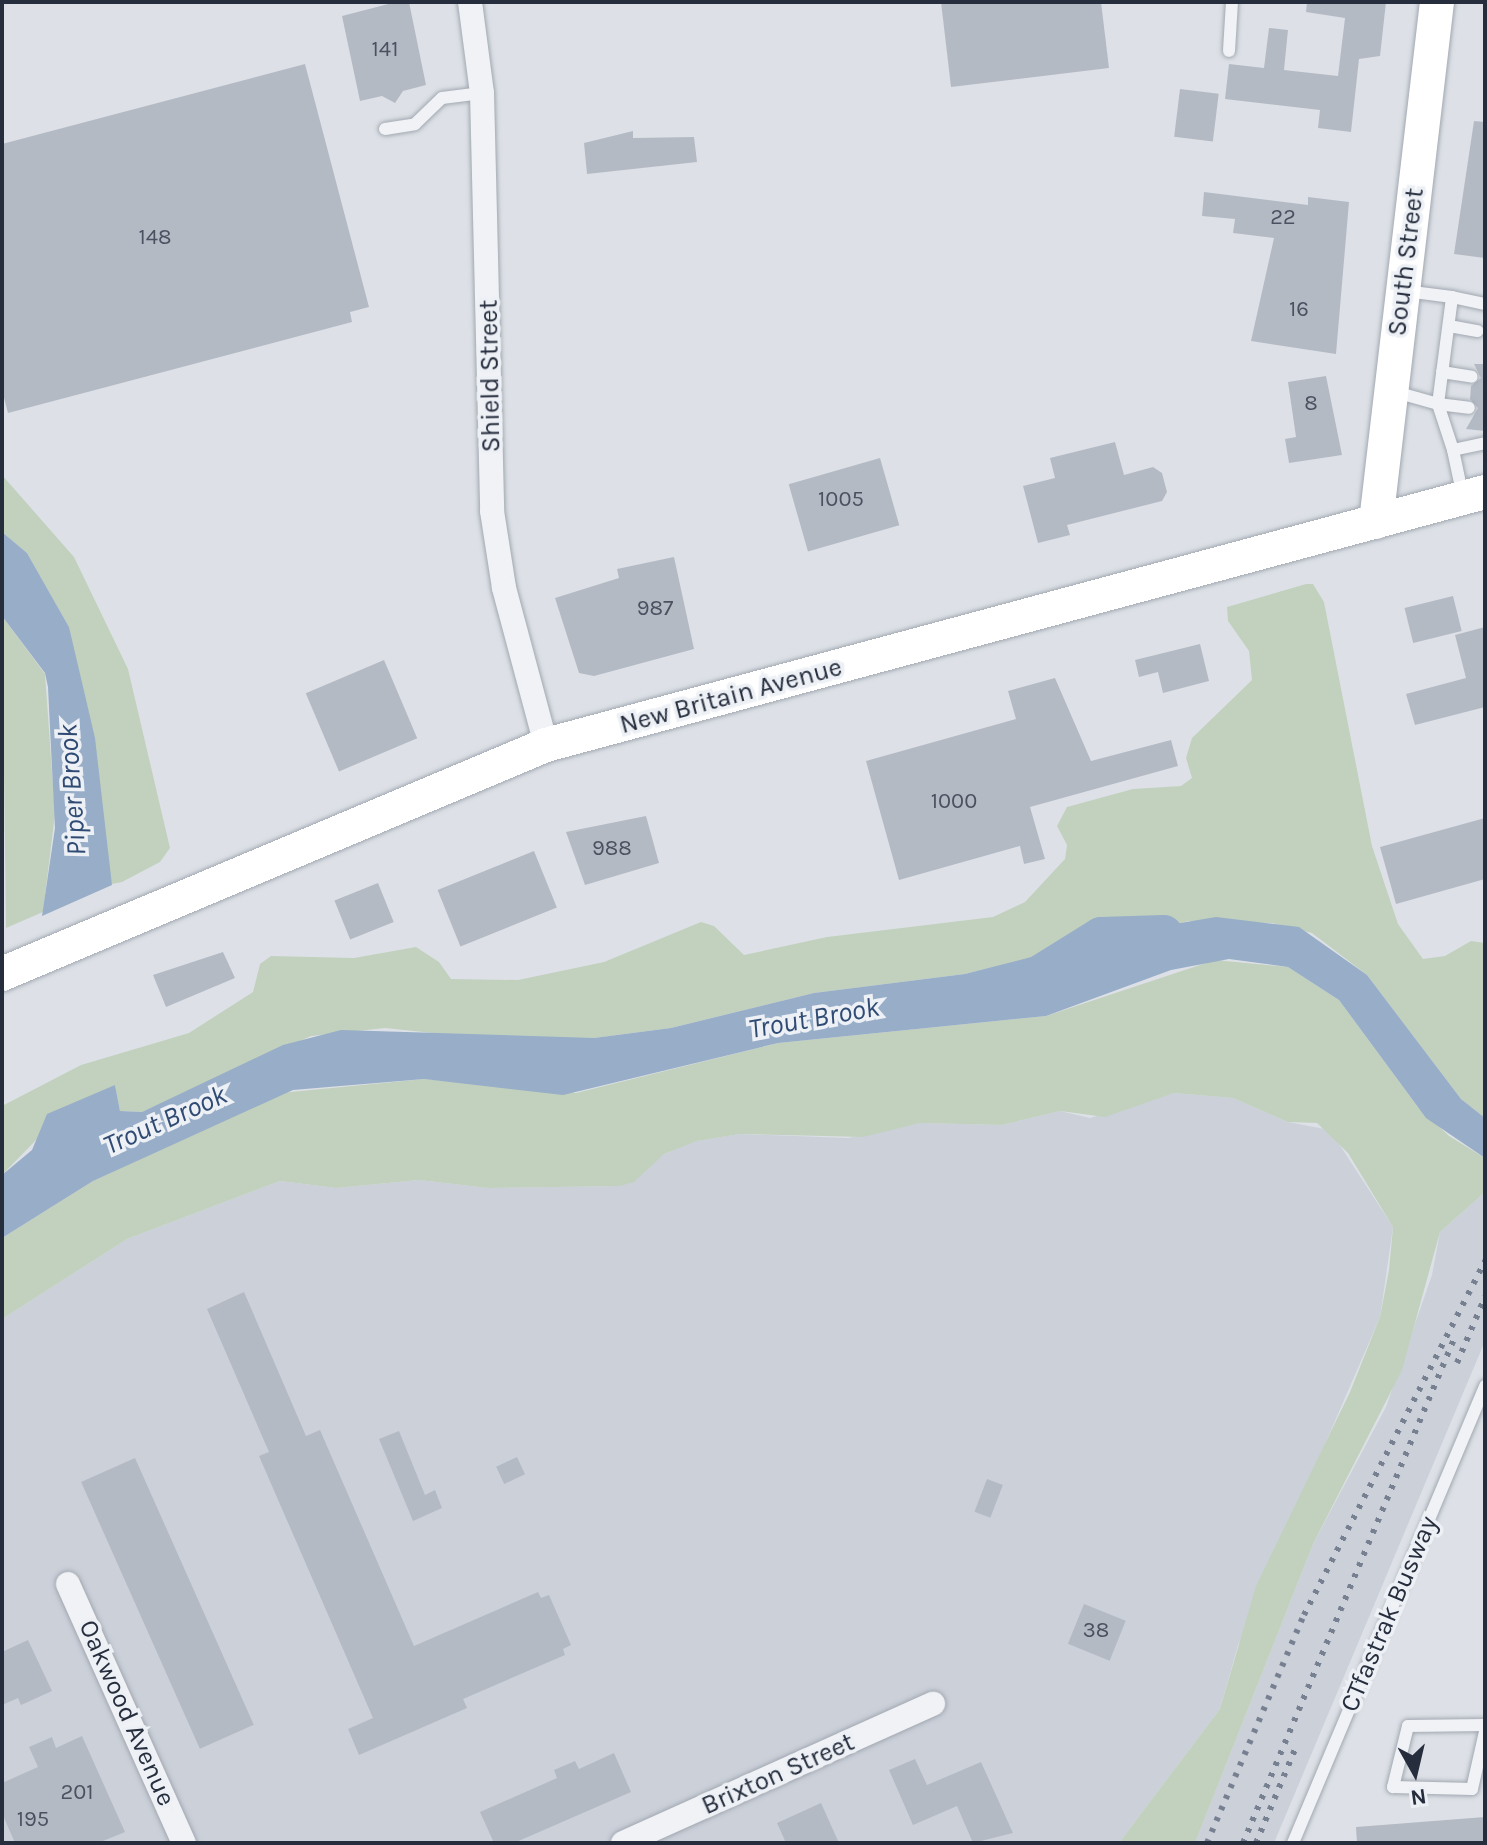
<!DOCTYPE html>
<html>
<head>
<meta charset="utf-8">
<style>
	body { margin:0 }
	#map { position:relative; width:1487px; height:1845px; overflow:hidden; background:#dde1e7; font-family:Karla,sans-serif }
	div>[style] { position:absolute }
	.built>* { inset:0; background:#cbd0d9 }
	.green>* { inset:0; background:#c2d1be }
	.water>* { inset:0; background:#97adc8 }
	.river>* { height:38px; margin:-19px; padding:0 19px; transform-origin:19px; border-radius:19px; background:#97adc8 }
	.building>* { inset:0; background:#b4bac4; transform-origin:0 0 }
	.roads { filter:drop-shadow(0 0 2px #a2a8b1) drop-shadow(0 0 2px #a2a8b1) }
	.lane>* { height:12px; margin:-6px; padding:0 6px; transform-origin:6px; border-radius:6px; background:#f0f2f6 }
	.street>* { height:24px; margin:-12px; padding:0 12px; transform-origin:12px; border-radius:12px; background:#f0f2f6 }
	.secondary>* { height:34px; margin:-17px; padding:0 17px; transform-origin:17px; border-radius:17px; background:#fff }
	.rail>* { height:6px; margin-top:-3px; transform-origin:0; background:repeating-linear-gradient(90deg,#778091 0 4px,transparent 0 12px) }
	span { translate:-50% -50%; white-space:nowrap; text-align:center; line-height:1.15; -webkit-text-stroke:7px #edf0f5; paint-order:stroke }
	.number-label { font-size:22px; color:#4a5160 }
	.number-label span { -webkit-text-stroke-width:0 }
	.street-label { font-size:26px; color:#262e3e }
	.water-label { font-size:28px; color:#304b73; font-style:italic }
	.frame { position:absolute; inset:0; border:4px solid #262e3e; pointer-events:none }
	.north { position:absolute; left:1375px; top:1733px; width:80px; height:80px; -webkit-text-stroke:6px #edf0f5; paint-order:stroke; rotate:172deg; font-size:22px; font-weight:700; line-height:32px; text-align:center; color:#262e3e }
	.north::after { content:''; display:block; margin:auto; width:28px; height:36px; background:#262e3e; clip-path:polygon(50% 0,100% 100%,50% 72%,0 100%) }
</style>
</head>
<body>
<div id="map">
	<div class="built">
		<i style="clip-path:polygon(1174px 1093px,1233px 1098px,1288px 1122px,1330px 1130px,1393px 1227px,1380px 1317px,1238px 1645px,1220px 1709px,1119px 1843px,2px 1843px,2px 1319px,127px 1239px,280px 1181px,336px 1188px,419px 1180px,488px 1188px,620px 1186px,664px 1154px,696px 1141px,740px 1134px,848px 1138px,920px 1123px,1002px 1125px,1060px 1111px,1090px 1118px)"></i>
		<i style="clip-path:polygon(1485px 1192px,1485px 1341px,1274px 1843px,1195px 1843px,1313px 1544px,1386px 1407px,1432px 1275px,1440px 1232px)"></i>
	</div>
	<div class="green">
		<i style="clip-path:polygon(2px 475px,74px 557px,128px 669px,170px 848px,160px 862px,122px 882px,112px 884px,105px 863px,69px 627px,27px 553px,2px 532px)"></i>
		<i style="clip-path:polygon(1306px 584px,1313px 584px,1324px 602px,1372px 846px,1398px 924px,1423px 959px,1445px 956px,1471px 941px,1485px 943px,1485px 1118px,1461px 1099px,1367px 975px,1312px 933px,1272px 923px,1189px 921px,965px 974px,814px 993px,671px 1028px,594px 1038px,490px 1039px,385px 1028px,311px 1036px,142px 1112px,120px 1111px,115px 1085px,37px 1139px,2px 1175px,2px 1106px,81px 1065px,189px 1033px,253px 992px,260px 964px,271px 956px,354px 958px,416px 947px,439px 962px,451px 979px,518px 980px,604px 962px,701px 922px,714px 926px,744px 955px,827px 937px,993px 917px,1025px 902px,1065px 859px,1067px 845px,1057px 826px,1067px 807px,1133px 789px,1181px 786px,1192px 778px,1186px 758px,1192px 738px,1252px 680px,1249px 651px,1228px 621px,1227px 607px)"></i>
		<i style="clip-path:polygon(2px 616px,45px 674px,55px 814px,43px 912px,6px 928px)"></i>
		<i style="clip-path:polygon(1215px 960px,1288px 967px,1339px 1000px,1417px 1106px,1449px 1136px,1485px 1158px,1485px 1192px,1440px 1232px,1402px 1370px,1313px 1544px,1195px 1843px,1119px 1843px,1220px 1709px,1256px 1586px,1350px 1392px,1380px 1317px,1389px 1270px,1393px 1227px,1348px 1153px,1317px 1123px,1288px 1122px,1233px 1098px,1174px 1093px,1105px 1117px,1060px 1111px,1002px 1125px,920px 1123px,863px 1137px,740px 1134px,697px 1141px,664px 1154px,634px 1182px,620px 1186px,488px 1188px,419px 1180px,336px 1188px,280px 1181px,127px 1239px,2px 1319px,2px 1238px,93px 1181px,280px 1093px,424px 1079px,576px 1093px,778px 1043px,1046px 1016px)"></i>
	</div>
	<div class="water">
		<i style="clip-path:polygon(2px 532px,27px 553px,69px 627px,95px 738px,112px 885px,42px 916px,55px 828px,48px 687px,45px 673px,2px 616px)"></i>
		<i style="clip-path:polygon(1216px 917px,1299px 927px,1367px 975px,1461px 1099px,1485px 1118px,1485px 1158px,1426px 1118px,1339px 1000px,1288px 967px,1229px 959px,1171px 970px,1046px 1016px,778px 1043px,563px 1095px,424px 1079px,293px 1090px,93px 1181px,2px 1238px,2px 1175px,32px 1150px,47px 1114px,115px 1085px,120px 1111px,142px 1112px,283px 1045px,341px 1030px,594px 1038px,671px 1028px,814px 993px,965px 974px,1133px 931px)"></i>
	</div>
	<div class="river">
		<i style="left:1040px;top:974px;width:72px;rotate:-31.9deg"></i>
		<i style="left:1101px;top:936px;width:63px;rotate:-1.8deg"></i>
	</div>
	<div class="building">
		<i style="clip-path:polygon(396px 2px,409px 2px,426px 85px,403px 91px,395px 103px,382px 96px,360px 101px,342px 16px)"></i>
		<i style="clip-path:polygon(941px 2px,1101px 2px,1109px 68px,951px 87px)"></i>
		<i style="clip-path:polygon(1307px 2px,1386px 2px,1380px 56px,1359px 59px,1351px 132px,1318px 128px,1320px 110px,1225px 99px,1229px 64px,1264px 68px,1269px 28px,1288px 30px,1284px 70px,1338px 76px,1345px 18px,1306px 12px)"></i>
		<i style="clip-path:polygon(305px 64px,369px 307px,350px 312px,352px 322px,8px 413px,2px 390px,2px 144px)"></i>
		<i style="left:1180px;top:89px;width:39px;height:48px;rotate:7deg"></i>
		<i style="clip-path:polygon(1474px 121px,1485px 122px,1485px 258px,1454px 254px)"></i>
		<i style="clip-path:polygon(633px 131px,633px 138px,694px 137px,697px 162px,587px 174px,584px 143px)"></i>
		<i style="clip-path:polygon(1204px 192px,1308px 205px,1308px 197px,1349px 202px,1336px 354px,1251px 341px,1274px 238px,1233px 233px,1235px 219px,1202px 216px)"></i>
		<i style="clip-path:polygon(1474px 364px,1485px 364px,1485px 431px,1466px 429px,1478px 408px,1470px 399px,1471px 386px,1481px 378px)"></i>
		<i style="clip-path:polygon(1326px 376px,1342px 455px,1289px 463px,1285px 439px,1296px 437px,1288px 382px)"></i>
		<i style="clip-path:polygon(1115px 442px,1124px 475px,1153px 467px,1162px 473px,1167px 492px,1162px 501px,1067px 525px,1070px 535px,1038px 543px,1023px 486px,1055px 478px,1050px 458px)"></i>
		<i style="left:880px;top:458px;width:70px;height:95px;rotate:74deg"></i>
		<i style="clip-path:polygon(674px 557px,694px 649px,594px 676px,579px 673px,555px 598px,619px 578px,617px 569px)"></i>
		<i style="left:1453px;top:596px;width:36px;height:50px;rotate:76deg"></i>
		<i style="clip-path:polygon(1485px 627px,1485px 707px,1415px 725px,1406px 694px,1466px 678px,1455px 635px)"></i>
		<i style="clip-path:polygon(1200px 644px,1209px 681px,1163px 693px,1158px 672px,1139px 677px,1135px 660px)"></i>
		<i style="left:384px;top:660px;width:85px;height:85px;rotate:67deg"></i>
		<i style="clip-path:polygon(1055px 678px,1091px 761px,1171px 740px,1178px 766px,1030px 807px,1045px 859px,1024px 864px,1020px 846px,899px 880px,866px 761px,1016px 719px,1008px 691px)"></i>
		<i style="clip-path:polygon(646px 816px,659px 863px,585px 885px,566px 832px)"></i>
		<i style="clip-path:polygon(1485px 818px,1485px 879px,1396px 904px,1380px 847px)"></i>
		<i style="left:534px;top:851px;width:61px;height:104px;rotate:68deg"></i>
		<i style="left:378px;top:883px;width:42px;height:47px;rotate:68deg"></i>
		<i style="clip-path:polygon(223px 952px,235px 978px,166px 1007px,153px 975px)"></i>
		<i style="clip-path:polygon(244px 1292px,306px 1436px,320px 1430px,414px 1646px,538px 1592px,541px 1598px,549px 1595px,571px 1645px,563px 1649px,565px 1655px,463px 1699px,467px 1708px,359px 1755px,348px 1729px,373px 1718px,259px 1456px,269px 1452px,207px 1309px)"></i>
		<i style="clip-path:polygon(399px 1431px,425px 1495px,435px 1490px,442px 1508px,413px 1521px,379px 1439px)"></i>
		<i style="left:517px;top:1457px;width:19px;height:23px;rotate:65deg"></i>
		<i style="left:135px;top:1458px;width:292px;height:59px;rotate:66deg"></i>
		<i style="left:987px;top:1479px;width:17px;height:35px;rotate:21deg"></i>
		<i style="left:1084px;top:1604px;width:45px;height:43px;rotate:22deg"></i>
		<i style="clip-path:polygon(28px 1640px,52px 1691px,21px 1705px,18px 1698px,2px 1705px,2px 1652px)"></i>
		<i style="clip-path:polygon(82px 1736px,125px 1832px,98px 1843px,15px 1843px,2px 1813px,2px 1783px,38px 1767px,29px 1747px,52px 1737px,56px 1748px)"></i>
		<i style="clip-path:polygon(614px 1753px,631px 1792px,514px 1843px,494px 1843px,480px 1812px,557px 1778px,554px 1770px,575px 1761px,579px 1769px)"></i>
		<i style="clip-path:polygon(915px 1759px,927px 1785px,981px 1762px,1013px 1833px,973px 1843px,957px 1806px,913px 1825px,889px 1770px)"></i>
		<i style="clip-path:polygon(821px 1803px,839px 1843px,786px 1843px,777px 1823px)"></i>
		<i style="clip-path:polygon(1485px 1817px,1485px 1843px,1357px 1843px,1356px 1827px)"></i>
	</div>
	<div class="roads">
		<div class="lane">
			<i style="left:1229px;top:51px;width:49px;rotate:-86.5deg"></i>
			<i style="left:385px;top:129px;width:30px;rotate:-9deg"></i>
			<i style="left:415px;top:124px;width:37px;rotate:-44deg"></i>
			<i style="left:442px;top:98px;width:40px;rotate:-7.1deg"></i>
			<i style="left:1452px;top:297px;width:34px;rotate:12deg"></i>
			<i style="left:1449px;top:326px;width:29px;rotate:10deg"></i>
			<i style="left:1442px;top:372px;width:30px;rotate:9deg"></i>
			<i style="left:1392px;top:391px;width:48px;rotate:15.8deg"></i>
			<i style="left:1438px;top:404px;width:108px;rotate:-82.5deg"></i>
			<i style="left:1452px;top:297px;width:46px;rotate:-172.6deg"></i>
			<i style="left:1453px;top:450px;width:48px;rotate:-108.1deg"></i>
			<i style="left:1438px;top:404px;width:31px;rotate:7deg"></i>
			<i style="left:1463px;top:497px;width:48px;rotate:-102deg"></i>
			<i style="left:1453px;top:450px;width:33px;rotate:-12deg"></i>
			<i style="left:1485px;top:1725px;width:77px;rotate:179.3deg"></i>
			<i style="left:1408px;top:1726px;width:63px;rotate:103.8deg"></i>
			<i style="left:1393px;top:1787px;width:79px;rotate:1.5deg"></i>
			<i style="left:1472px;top:1789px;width:58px;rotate:-77.2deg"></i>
			<i style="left:1293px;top:1843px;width:496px;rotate:-67.2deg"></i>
		</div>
		<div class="street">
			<i style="left:470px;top:2px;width:92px;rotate:82.5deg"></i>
			<i style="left:482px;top:93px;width:418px;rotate:88.6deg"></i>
			<i style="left:492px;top:511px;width:78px;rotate:81.1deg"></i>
			<i style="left:504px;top:588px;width:163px;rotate:75deg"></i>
			<i style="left:68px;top:1584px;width:284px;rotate:65.9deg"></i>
			<i style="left:623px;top:1843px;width:340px;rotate:-24.2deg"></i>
		</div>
		<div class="secondary">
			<i style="left:1376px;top:522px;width:524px;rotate:-83.31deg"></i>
			<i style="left:2px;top:974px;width:590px;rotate:-22.83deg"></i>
			<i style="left:546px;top:745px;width:972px;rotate:-15.08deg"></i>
		</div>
	</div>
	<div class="rail">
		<i style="left:1457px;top:1363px;width:72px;rotate:-67deg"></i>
		<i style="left:1207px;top:1843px;width:248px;rotate:-67deg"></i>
		<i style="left:1304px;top:1615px;width:398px;rotate:-62.9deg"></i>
		<i style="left:1243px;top:1843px;width:546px;rotate:-67.28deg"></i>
		<i style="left:1256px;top:1843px;width:104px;rotate:-67.4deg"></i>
	</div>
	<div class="number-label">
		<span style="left:385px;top:50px">141</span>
		<span style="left:1283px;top:218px">22</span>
		<span style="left:155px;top:238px">148</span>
		<span style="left:1299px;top:310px">16</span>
		<span style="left:1311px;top:404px">8</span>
		<span style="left:841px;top:500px">1005</span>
		<span style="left:655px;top:609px">987</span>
		<span style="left:954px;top:802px">1000</span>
		<span style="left:612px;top:849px">988</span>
		<span style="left:1096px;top:1631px">38</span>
		<span style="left:77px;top:1793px">201</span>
		<span style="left:33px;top:1820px">195</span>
	</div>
	<div class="street-label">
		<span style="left:1406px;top:262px;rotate:-83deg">South Street</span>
		<span style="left:490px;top:376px;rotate:-91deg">Shield Street</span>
		<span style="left:731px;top:696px;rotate:-15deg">New Britain Avenue</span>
		<span style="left:1389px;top:1614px;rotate:-67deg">CTfastrak Busway</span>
		<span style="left:127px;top:1713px;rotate:66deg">Oakwood Avenue</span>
		<span style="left:778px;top:1774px;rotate:-24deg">Brixton Street</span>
	</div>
	<div class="water-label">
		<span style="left:72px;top:790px;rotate:-94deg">Piper Brook</span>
		<span style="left:814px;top:1018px;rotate:-10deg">Trout Brook</span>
		<span style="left:165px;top:1120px;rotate:-24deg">Trout Brook</span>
	</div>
	<div class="frame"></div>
	<div class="north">N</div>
</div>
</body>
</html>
